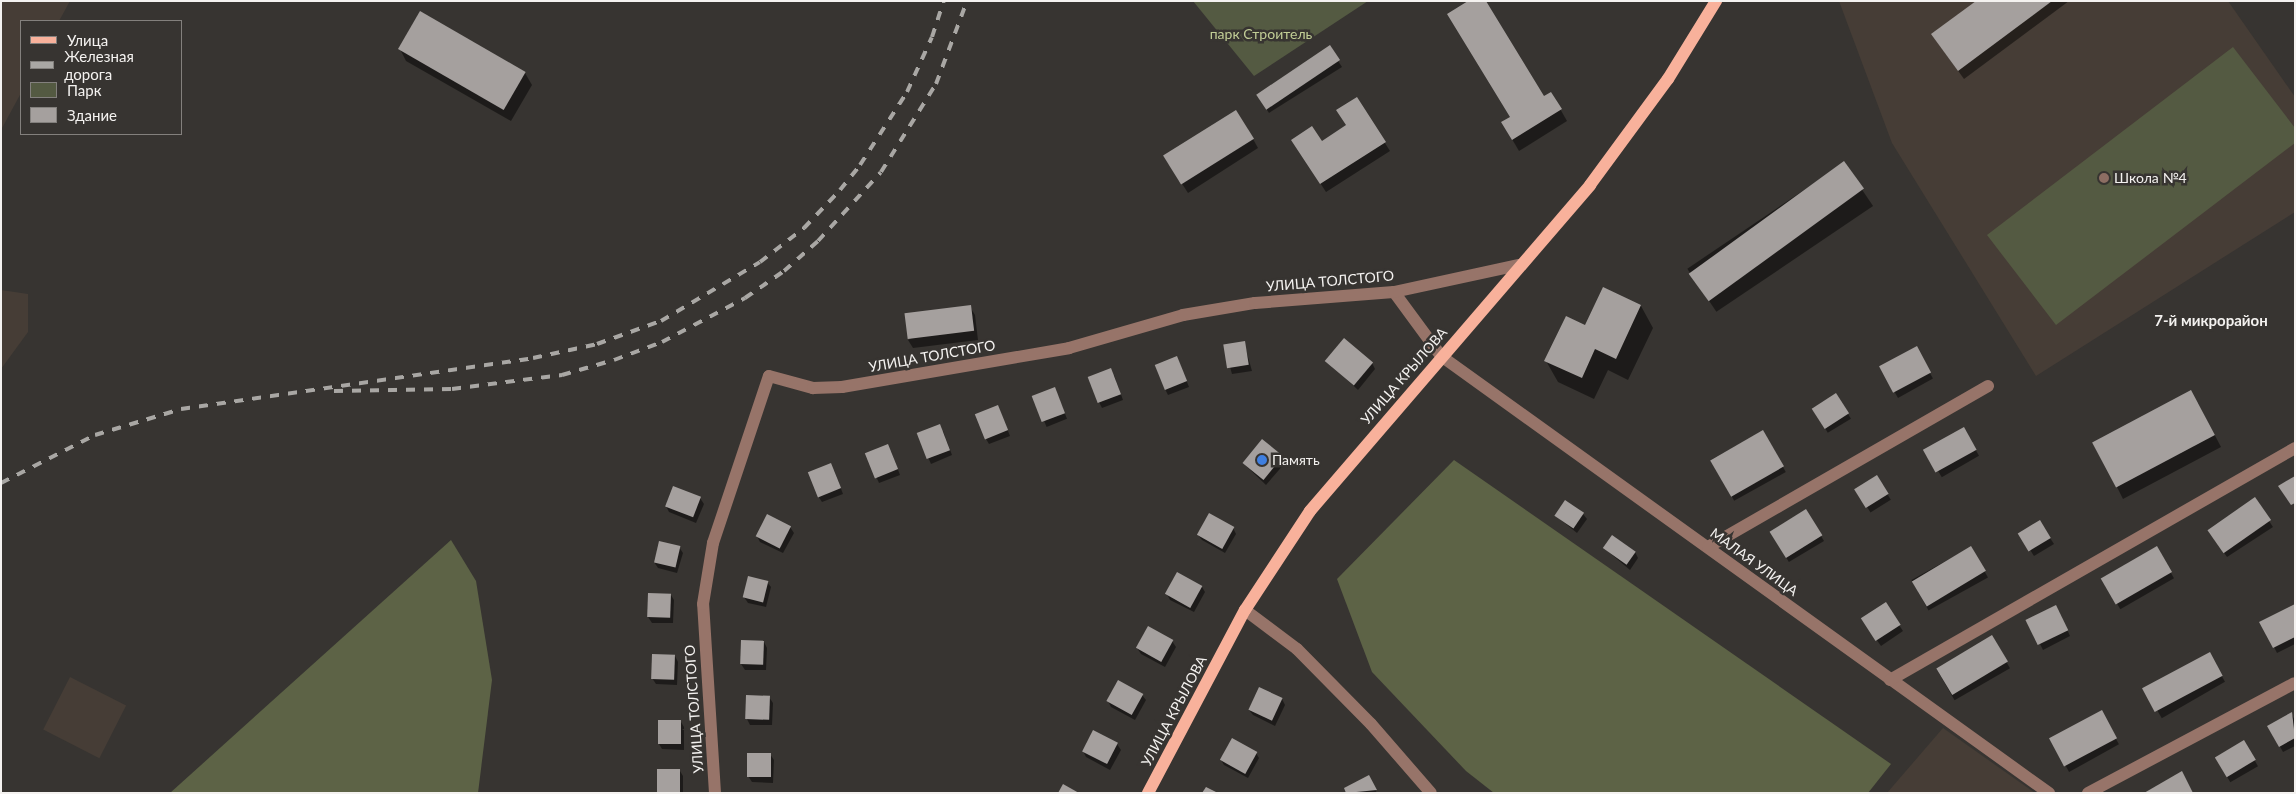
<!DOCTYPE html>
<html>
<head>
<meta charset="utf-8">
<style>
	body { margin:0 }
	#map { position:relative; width:2296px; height:794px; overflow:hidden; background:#373431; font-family:Lato,sans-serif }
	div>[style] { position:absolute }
	.built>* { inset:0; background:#463d36; transform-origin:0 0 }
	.green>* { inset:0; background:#545a42 }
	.forest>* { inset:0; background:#5d6346 }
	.shadow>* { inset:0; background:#0007; transform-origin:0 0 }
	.building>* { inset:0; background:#a5a09e; transform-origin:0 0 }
	.minor>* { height:12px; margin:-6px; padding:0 6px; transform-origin:6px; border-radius:6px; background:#977469 }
	.major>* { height:12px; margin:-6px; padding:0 6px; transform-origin:6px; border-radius:6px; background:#f8b19b }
	.rail>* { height:4px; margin-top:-2px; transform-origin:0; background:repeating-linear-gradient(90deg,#a9a7a4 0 9px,transparent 0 18px) }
	.dots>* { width:14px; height:14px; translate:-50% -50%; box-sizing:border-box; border:2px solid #373431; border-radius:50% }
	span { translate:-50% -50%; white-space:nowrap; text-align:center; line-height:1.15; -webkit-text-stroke:5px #373431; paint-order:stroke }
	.park-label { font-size:14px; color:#c1cd96 }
	.poi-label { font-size:14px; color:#f4f2f0 }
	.left { translate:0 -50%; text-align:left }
	.street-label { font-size:14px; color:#f4f2f0 }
	.neighbourhood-label { font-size:15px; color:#f4f2f0; font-weight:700 }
	.frame { position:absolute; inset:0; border:2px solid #f4f2f0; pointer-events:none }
	.legend { position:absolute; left:20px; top:20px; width:162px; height:115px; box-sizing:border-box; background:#373431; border:1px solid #83807d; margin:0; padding:6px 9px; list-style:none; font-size:15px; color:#f4f2f0 }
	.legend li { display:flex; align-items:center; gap:10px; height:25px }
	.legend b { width:25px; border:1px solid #83807d }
</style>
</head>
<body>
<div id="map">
	<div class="built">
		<i style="clip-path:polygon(1px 1px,70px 1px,59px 21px,21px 21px,21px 93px,1px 130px)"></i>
		<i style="clip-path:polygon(1839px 1px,2228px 1px,2295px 97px,2295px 212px,2036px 376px,1892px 143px)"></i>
		<i style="clip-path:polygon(1px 290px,28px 294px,28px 332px,1px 369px)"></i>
		<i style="left:70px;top:677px;width:63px;height:59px;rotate:27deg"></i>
		<i style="clip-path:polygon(1943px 728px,2035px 793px,1887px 793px)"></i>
	</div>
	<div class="green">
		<i style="clip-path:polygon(1193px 1px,1368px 1px,1254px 76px)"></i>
		<i style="clip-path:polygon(2233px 47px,2295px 128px,2295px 143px,2056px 325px,1987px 235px)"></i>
	</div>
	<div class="forest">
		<i style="clip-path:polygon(1454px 460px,1891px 764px,1868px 793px,1494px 793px,1466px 771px,1372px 672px,1337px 579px)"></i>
		<i style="clip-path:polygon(451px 540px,476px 581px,492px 680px,478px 793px,170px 793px)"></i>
	</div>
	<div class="shadow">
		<i style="clip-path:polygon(1978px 1px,2069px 1px,1964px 79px,1938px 43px)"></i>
		<i style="clip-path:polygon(1329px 47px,1342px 67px,1269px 113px,1260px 99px)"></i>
		<i style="clip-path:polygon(400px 49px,525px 73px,532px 85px,511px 121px,406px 61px)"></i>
		<i style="clip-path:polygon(1551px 93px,1567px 121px,1519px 151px,1509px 134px)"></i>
		<i style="clip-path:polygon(1357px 99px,1390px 151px,1326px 192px,1298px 149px,1321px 143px,1347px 126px)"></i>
		<i style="clip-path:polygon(1253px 139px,1258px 148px,1188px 193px,1170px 165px)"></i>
		<i style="left:1844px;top:163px;width:52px;height:189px;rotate:56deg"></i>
		<i style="clip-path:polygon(1604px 289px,1641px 306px,1653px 328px,1628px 380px,1608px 370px,1594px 399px,1558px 382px,1546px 361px,1586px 327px)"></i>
		<i style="clip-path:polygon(970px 307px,975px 315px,978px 340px,913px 348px,908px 340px)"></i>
		<i style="clip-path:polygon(1244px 343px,1252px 371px,1232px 374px,1224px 346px)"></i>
		<i style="left:1916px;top:348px;width:35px;height:40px;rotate:61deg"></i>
		<i style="clip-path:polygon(1177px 357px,1189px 387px,1168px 395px,1165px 389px)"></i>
		<i style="clip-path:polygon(1327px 361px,1372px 363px,1375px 369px,1358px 390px)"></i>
		<i style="clip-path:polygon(1114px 375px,1123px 400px,1102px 408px,1099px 402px)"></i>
		<i style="left:1055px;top:389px;width:32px;height:22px;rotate:68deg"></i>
		<i style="left:1836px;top:394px;width:29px;height:27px;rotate:59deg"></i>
		<i style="clip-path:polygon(2198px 403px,2221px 447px,2123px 499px,2117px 487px)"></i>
		<i style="clip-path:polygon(998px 406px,1010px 436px,989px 444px,986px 439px)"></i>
		<i style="left:1963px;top:428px;width:32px;height:43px;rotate:60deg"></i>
		<i style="clip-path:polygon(943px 431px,952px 455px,931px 464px,918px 434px)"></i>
		<i style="left:1763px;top:431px;width:47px;height:59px;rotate:61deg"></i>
		<i style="clip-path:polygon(891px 451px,900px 475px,879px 483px,866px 454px)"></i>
		<i style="clip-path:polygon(1282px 457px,1285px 463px,1266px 485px,1243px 463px)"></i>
		<i style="clip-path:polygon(834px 470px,843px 494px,822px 502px,818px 496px)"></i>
		<i style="left:1876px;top:476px;width:28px;height:24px;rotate:58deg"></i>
		<i style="clip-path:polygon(700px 498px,704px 504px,696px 523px,669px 512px,666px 506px)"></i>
		<i style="clip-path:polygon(2254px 498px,2273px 527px,2227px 557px,2212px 535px)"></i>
		<i style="left:1806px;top:511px;width:35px;height:41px;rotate:59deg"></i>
		<i style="clip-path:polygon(1583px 514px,1587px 519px,1577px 533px,1556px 516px)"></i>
		<i style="clip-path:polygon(2039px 521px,2054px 544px,2034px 556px,2023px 539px)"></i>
		<i style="clip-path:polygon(790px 527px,794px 533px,783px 553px,760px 542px,757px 536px)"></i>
		<i style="clip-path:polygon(1233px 528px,1236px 534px,1225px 553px,1202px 540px,1198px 535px)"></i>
		<i style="clip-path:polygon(679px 547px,683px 553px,677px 573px,658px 568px,654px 562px)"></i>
		<i style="left:1971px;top:547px;width:35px;height:68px;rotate:61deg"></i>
		<i style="left:2156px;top:547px;width:36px;height:62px;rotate:60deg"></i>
		<i style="clip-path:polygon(1604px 548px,1635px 552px,1638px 558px,1630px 570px)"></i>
		<i style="clip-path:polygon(767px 582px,771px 587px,766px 607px,748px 603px,744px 597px)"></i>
		<i style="clip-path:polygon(1202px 587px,1205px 592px,1194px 612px,1170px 600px,1167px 594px)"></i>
		<i style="clip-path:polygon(671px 595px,674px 600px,673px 623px,652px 623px,648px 617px)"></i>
		<i style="clip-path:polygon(1885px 604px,1903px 631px,1881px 646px,1866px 625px)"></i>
		<i style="clip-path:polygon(2295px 605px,2295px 644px,2277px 653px,2274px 647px)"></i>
		<i style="clip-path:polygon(2059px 612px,2070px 636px,2043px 650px,2040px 644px)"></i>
		<i style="left:1992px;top:637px;width:36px;height:64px;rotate:60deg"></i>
		<i style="clip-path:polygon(1172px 641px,1176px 647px,1165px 667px,1141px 654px,1137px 648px)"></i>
		<i style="clip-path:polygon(764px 642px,767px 648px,766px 670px,745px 670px,741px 664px)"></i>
		<i style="left:2209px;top:654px;width:32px;height:73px;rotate:60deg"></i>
		<i style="clip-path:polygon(675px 656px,678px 662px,677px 685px,656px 684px,652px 678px)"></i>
		<i style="clip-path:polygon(1142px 695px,1146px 700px,1135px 720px,1111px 707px,1108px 701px)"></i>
		<i style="clip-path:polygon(748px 696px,769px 697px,773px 703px,772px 725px,750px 725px,747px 719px)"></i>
		<i style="clip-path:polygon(1282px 699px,1285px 705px,1275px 726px,1253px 715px,1249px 710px)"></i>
		<i style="left:2101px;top:712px;width:37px;height:57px;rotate:61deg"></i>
		<i style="clip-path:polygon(2291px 714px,2295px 720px,2295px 746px,2283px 752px,2269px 727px)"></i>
		<i style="clip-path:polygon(681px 722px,684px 727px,684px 750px,662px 749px,659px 744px)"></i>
		<i style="left:2244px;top:742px;width:28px;height:32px;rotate:60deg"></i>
		<i style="clip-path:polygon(1117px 744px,1121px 750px,1110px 770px,1086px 757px,1083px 751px)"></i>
		<i style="clip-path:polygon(1256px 753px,1259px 758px,1248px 778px,1224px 765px,1221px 760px)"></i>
		<i style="clip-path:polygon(770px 754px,774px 760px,773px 783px,752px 782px,748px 776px)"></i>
		<i style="clip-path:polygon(680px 771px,683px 776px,683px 793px,657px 793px)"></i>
		<i style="clip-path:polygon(1369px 777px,1377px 793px,1348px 793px)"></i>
	</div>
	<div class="building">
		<i style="clip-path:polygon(1468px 1px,1486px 1px,1544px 96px,1551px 92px,1562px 109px,1512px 140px,1501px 122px,1510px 117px,1447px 14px)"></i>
		<i style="clip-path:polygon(1976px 1px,2052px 1px,1958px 71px,1931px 34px)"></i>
		<i style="left:420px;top:11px;width:122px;height:44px;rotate:30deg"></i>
		<i style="left:1330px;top:45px;width:18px;height:89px;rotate:56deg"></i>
		<i style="clip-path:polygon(1357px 97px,1386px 142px,1320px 184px,1291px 140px,1312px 126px,1322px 141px,1346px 125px,1336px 110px)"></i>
		<i style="left:1236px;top:110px;width:34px;height:86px;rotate:58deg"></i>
		<i style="left:1844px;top:161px;width:34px;height:192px;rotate:54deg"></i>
		<i style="clip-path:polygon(1603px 287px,1641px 305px,1616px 359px,1595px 349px,1582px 378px,1544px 361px,1566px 316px,1585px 325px)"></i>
		<i style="left:971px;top:305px;width:26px;height:67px;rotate:83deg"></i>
		<i style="left:1344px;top:338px;width:38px;height:30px;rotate:40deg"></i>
		<i style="left:1245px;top:341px;width:24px;height:22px;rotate:81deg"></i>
		<i style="left:1917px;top:346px;width:30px;height:43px;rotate:62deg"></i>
		<i style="left:1177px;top:356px;width:27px;height:24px;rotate:68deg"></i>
		<i style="left:1111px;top:368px;width:28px;height:25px;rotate:69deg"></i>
		<i style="left:1055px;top:387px;width:28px;height:25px;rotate:69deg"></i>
		<i style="left:2191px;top:390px;width:51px;height:112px;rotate:62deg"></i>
		<i style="left:1836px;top:393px;width:24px;height:29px;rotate:57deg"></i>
		<i style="left:998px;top:405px;width:27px;height:25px;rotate:68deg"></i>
		<i style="left:940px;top:424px;width:28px;height:25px;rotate:69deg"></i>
		<i style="left:1964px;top:427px;width:26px;height:47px;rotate:61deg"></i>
		<i style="left:1763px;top:430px;width:42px;height:61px;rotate:60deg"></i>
		<i style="left:1262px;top:439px;width:27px;height:31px;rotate:39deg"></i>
		<i style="left:888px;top:444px;width:27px;height:25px;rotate:68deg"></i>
		<i style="left:831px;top:463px;width:27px;height:25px;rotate:68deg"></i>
		<i style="left:1877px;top:475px;width:22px;height:27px;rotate:58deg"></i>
		<i style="clip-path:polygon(2295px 476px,2295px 503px,2291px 505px,2278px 486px)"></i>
		<i style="left:673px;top:486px;width:30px;height:22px;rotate:21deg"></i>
		<i style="left:2255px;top:497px;width:28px;height:58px;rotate:55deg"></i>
		<i style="left:1565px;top:500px;width:23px;height:19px;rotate:34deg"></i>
		<i style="left:1806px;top:509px;width:31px;height:43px;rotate:58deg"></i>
		<i style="left:1209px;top:513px;width:29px;height:25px;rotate:29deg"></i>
		<i style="left:767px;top:514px;width:27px;height:25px;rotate:27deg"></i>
		<i style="left:2040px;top:520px;width:21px;height:26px;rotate:59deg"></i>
		<i style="left:1612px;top:535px;width:29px;height:16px;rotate:35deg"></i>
		<i style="left:659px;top:541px;width:22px;height:22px;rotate:13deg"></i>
		<i style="left:1971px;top:546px;width:29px;height:69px;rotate:59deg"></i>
		<i style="left:2157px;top:546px;width:30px;height:65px;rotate:60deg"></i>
		<i style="left:1177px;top:572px;width:29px;height:25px;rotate:29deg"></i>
		<i style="left:748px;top:576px;width:21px;height:22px;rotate:14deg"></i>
		<i style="left:648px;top:593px;width:23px;height:24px;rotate:2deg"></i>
		<i style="left:1886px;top:602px;width:27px;height:30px;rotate:57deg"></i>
		<i style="clip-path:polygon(2295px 604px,2295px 637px,2273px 648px,2259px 622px)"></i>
		<i style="left:2056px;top:605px;width:28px;height:34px;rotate:64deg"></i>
		<i style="left:1148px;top:626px;width:29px;height:25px;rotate:29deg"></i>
		<i style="left:1992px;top:635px;width:31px;height:65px;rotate:59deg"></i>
		<i style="left:741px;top:640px;width:23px;height:24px;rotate:2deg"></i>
		<i style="left:2210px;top:652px;width:27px;height:77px;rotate:62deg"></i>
		<i style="left:652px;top:654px;width:23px;height:25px;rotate:2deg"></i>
		<i style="left:1118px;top:680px;width:29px;height:24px;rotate:29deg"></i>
		<i style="left:1259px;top:687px;width:26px;height:25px;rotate:25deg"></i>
		<i style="left:746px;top:695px;width:24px;height:24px;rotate:2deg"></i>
		<i style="left:2102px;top:710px;width:32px;height:60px;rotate:62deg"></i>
		<i style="clip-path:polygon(2292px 712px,2295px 738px,2279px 747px,2267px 726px)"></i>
		<i style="left:658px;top:720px;width:23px;height:24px"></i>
		<i style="left:1093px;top:730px;width:28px;height:24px;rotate:27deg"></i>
		<i style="left:1232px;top:738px;width:29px;height:25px;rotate:29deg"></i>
		<i style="left:2244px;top:740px;width:23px;height:34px;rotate:59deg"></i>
		<i style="left:747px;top:753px;width:24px;height:24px"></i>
		<i style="left:657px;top:769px;width:23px;height:24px"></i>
		<i style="clip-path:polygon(2182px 771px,2193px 793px,2144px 793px)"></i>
		<i style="clip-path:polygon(1369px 775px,1377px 790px,1346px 793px,1344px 788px)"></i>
		<i style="clip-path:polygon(1063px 784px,1079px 793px,1058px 793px)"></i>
		<i style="clip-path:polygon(1206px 787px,1218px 793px,1202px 793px)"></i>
	</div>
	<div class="minor">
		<i style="left:1394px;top:292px;width:79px;rotate:53.7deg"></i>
		<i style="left:1441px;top:356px;width:749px;rotate:35.71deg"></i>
		<i style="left:1708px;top:547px;width:323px;rotate:-29.9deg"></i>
		<i style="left:1245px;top:610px;width:65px;rotate:36.9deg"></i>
		<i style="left:1297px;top:649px;width:105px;rotate:45.4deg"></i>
		<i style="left:1371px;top:724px;width:91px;rotate:49deg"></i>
		<i style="left:1890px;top:680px;width:467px;rotate:-29.8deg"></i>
		<i style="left:715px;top:793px;width:189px;rotate:-93.6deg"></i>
		<i style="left:703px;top:604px;width:62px;rotate:-80.7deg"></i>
		<i style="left:713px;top:543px;width:176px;rotate:-71.5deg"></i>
		<i style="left:769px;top:376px;width:46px;rotate:15.3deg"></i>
		<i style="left:813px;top:388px;width:29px;rotate:-2deg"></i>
		<i style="left:842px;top:387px;width:230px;rotate:-9.7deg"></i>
		<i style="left:1069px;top:348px;width:119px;rotate:-16.1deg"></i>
		<i style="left:1183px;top:315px;width:73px;rotate:-9.5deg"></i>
		<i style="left:1255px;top:303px;width:139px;rotate:-4.5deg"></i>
		<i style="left:1394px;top:292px;width:128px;rotate:-12.2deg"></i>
		<i style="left:2088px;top:793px;width:234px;rotate:-28deg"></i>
	</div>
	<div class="major">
		<i style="left:1148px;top:793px;width:207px;rotate:-62.1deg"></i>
		<i style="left:1245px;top:610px;width:118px;rotate:-56.7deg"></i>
		<i style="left:1310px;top:511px;width:430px;rotate:-49.3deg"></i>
		<i style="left:1590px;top:185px;width:132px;rotate:-53.7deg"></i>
		<i style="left:1668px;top:79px;width:92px;rotate:-58.4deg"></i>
	</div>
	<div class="rail">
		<i style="left:334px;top:391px;width:118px;rotate:-1deg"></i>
		<i style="left:452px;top:389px;width:111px;rotate:-7.3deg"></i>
		<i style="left:562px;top:375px;width:54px;rotate:-16.1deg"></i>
		<i style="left:614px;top:360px;width:51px;rotate:-20.6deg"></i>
		<i style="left:662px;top:342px;width:94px;rotate:-27.9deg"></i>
		<i style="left:745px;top:298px;width:47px;rotate:-34.7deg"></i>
		<i style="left:784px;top:271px;width:45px;rotate:-41.4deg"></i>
		<i style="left:818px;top:241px;width:93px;rotate:-47.6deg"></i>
		<i style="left:881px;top:172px;width:104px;rotate:-58deg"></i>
		<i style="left:936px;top:84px;width:89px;rotate:-69.5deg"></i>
		<i style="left:1px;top:483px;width:106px;rotate:-27.1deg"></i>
		<i style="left:95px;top:435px;width:90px;rotate:-16.8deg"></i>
		<i style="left:181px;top:409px;width:356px;rotate:-8.2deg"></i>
		<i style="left:533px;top:358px;width:66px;rotate:-12.3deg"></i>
		<i style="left:597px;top:344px;width:68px;rotate:-19.8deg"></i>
		<i style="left:661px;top:321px;width:115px;rotate:-30.8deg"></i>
		<i style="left:760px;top:262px;width:56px;rotate:-37.7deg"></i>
		<i style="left:804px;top:228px;width:52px;rotate:-46.5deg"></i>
		<i style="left:840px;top:190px;width:32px;rotate:-51deg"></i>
		<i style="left:860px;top:165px;width:87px;rotate:-57.2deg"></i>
		<i style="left:907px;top:92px;width:60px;rotate:-65.6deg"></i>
		<i style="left:932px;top:37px;width:38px;rotate:-72deg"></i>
	</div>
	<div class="dots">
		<i style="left:2104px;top:178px;background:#8d6e63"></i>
		<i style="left:1262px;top:460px;background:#3f7fe0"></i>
	</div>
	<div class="park-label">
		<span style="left:1261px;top:34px">парк Строитель</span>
	</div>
	<div class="poi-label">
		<span class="left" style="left:2114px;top:178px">Школа №4</span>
		<span class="left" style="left:1272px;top:460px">Память</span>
	</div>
	<div class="street-label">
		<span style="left:1330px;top:281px;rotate:-5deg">УЛИЦА ТОЛСТОГО</span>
		<span style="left:932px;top:356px;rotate:-10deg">УЛИЦА ТОЛСТОГО</span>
		<span style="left:1404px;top:376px;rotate:-49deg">УЛИЦА КРЫЛОВА</span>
		<span style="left:1754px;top:562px;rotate:36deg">МАЛАЯ УЛИЦА</span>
		<span style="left:694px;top:709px;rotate:-94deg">УЛИЦА ТОЛСТОГО</span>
		<span style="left:1174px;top:711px;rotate:-62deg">УЛИЦА КРЫЛОВА</span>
	</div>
	<div class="neighbourhood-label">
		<span style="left:2211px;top:321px">7-й микрорайон</span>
	</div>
	<div class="frame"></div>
	<ul class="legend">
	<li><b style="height:6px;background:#f8b19b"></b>Улица</li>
	<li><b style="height:6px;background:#a9a7a4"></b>Железная дорога</li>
	<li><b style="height:14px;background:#545a42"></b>Парк</li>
	<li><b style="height:14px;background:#a5a09e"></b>Здание</li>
	</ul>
</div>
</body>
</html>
